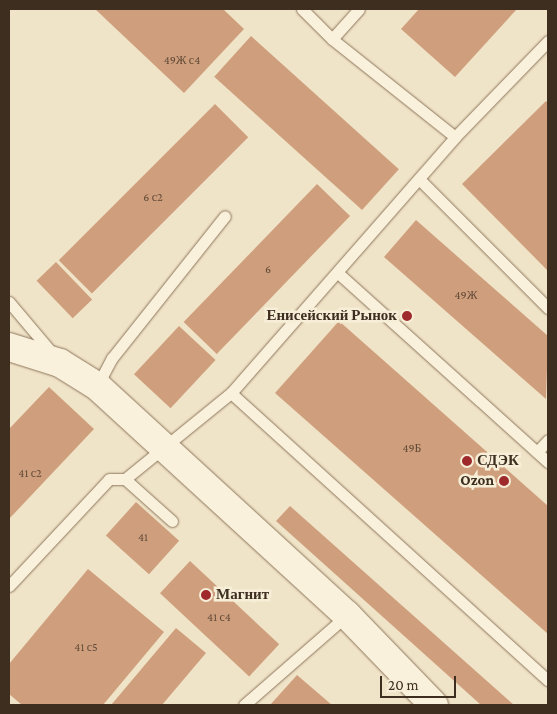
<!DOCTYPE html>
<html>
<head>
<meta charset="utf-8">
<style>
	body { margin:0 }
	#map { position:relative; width:557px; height:714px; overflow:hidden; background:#f0e4c8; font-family:"Crimson Pro",serif }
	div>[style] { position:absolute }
	.building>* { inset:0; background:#cf9f7d; transform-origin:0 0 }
	.roads { filter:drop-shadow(0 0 1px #8d765c) drop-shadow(0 0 1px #8d765c) }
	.service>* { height:11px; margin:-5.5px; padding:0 5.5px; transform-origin:5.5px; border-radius:5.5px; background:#faf1dc }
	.tertiary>* { height:28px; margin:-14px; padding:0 14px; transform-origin:14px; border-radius:14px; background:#faf1dc }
	.dots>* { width:14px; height:14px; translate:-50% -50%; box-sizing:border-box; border:2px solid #f7eed8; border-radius:50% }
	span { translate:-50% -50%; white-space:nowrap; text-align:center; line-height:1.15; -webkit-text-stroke:5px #f7eed8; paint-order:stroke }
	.number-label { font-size:12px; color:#624a37 }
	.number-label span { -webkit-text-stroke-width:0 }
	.poi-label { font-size:15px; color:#3d2e20; font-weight:700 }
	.right { translate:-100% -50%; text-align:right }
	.left { translate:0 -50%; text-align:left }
	.frame { position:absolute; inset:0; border:10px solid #3d2e20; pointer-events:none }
	.scale { position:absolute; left:380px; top:676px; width:76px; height:22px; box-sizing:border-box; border:2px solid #3d2e20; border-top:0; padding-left:6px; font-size:15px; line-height:18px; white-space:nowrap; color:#3d2e20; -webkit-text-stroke:4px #f7eed8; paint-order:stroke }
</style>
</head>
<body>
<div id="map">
	<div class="building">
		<i style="clip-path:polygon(95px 9px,223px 9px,244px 29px,184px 93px)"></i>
		<i style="clip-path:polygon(419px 9px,517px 9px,455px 77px,401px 29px)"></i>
		<i style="left:251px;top:36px;width:199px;height:55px;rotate:42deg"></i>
		<i style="clip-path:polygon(546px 101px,548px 103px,548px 271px,462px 184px)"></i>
		<i style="left:215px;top:104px;width:47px;height:221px;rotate:45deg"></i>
		<i style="left:317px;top:184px;width:46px;height:192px;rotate:44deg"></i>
		<i style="clip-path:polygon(416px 220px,548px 336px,546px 399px,384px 257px)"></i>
		<i style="left:56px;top:262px;width:52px;height:27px;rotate:46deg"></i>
		<i style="clip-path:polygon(339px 321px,548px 506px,548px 634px,275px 393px)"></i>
		<i style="left:179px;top:326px;width:50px;height:66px;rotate:43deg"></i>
		<i style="clip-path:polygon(49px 387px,94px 429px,9px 519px,9px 429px)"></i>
		<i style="left:136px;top:502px;width:58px;height:45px;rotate:42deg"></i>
		<i style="clip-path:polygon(290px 506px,514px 705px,481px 705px,276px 521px)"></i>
		<i style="left:190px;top:561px;width:122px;height:44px;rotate:43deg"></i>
		<i style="clip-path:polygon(88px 569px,164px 632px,103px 705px,22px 705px,9px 694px,9px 664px)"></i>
		<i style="clip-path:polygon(176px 628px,206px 653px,162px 705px,111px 705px)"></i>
		<i style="clip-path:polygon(297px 675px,332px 705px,270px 705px)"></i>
	</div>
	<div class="roads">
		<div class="service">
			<i style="left:302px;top:9px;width:42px;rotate:45deg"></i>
			<i style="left:332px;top:39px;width:157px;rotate:38.5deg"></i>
			<i style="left:332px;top:39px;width:40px;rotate:-48deg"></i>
			<i style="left:420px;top:180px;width:181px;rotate:45deg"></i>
			<i style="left:338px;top:273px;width:283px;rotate:42deg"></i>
			<i style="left:9px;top:302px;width:68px;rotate:49.8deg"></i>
			<i style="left:97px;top:386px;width:32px;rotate:-62deg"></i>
			<i style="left:112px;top:358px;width:181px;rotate:-51.5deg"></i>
			<i style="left:231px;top:393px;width:428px;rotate:42.2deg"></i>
			<i style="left:537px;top:452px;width:16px;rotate:-47deg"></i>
			<i style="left:125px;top:479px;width:63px;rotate:41.8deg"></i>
			<i style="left:9px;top:586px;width:146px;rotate:-46.9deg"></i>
			<i style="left:109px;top:479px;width:16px"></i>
			<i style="left:125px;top:479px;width:136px;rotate:-39.1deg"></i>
			<i style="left:231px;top:393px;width:340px;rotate:-48.8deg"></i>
			<i style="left:455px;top:137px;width:134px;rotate:-45.9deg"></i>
			<i style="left:244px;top:705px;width:137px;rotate:-41.1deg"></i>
		</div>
		<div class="tertiary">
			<i style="left:9px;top:347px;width:53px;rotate:17.4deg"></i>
			<i style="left:60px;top:363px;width:44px;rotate:31.9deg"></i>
			<i style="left:97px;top:386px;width:339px;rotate:42.5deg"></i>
			<i style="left:347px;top:615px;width:125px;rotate:46deg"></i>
		</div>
	</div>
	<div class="dots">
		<i style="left:407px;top:316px;background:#9e2a2b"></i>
		<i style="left:467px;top:461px;background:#9e2a2b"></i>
		<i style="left:504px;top:481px;background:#9e2a2b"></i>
		<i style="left:206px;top:595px;background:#9e2a2b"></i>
	</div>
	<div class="number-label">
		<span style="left:182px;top:61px">49Ж с4</span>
		<span style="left:153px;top:198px">6 с2</span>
		<span style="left:268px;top:270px">6</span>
		<span style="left:466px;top:296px">49Ж</span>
		<span style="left:412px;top:449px">49Б</span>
		<span style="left:30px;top:474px">41 с2</span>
		<span style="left:143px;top:538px">41</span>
		<span style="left:219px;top:618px">41 с4</span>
		<span style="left:86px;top:648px">41 с5</span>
	</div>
	<div class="poi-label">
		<span class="right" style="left:397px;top:316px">Енисейский Рынок</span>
		<span class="left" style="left:477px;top:461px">СДЭК</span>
		<span class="right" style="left:494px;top:481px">Ozon</span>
		<span class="left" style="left:216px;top:595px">Магнит</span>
	</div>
	<div class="frame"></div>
	<div class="scale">20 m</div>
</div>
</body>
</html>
